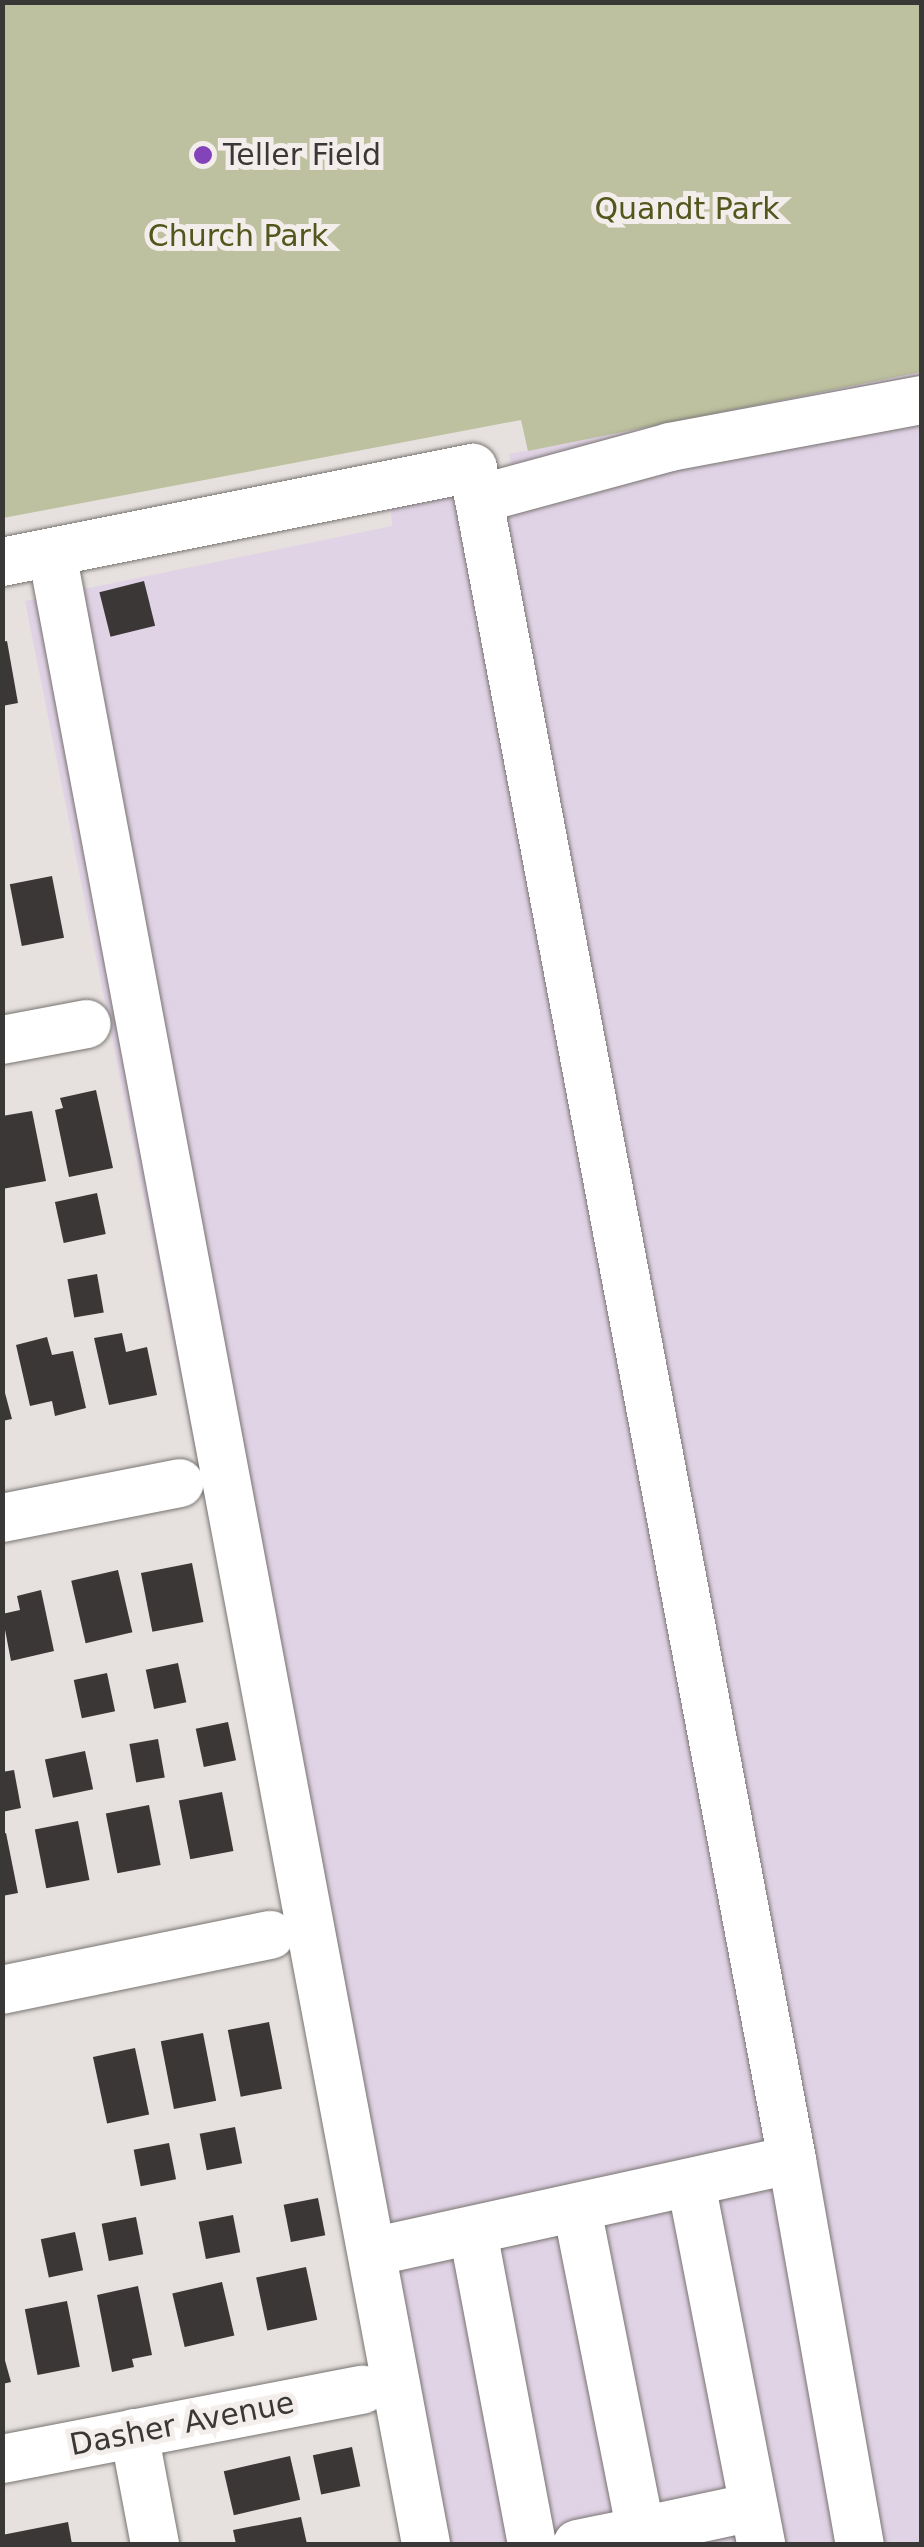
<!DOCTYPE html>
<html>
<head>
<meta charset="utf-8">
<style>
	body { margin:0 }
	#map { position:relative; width:924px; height:2547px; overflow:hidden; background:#e6e1de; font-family:"DejaVu Sans",sans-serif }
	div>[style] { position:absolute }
	.commercial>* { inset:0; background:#e1d3e6 }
	.green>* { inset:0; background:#bdc19f }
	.building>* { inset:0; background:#3c3737; transform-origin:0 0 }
	.roads { filter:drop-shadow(0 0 2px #787471) drop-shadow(0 0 2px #787471) }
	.minor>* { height:48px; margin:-24px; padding:0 24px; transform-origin:24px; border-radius:24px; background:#fff }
	.dots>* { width:28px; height:28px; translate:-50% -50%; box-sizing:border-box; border:5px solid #f3eeeb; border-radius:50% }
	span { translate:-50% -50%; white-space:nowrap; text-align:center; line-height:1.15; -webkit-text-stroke:10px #f3eeeb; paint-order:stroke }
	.poi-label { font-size:30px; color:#3a3836 }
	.left { translate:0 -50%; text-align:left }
	.park-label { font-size:30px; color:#52571c }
	.street-label { font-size:30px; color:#3a3836 }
	.frame { position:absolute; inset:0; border:5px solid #3a3836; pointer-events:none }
</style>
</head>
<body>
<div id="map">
	<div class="commercial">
		<i style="clip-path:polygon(921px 372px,921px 2544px,413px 2544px,25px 601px,392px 526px,391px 508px,513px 479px,509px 454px)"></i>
	</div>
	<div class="green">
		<i style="clip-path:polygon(3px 2px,921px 3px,921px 372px,528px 451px,521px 420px,3px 518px)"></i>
	</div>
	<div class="building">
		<i style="left:144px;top:581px;width:46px;height:46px;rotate:76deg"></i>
		<i style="clip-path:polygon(7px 641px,18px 703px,2px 706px,2px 642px)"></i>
		<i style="left:52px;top:876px;width:63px;height:43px;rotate:79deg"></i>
		<i style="clip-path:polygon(96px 1090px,113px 1168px,69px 1177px,55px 1110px,63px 1108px,60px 1098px)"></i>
		<i style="clip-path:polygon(32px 1111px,46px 1181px,2px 1189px,2px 1116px)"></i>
		<i style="left:97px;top:1193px;width:42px;height:43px;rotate:78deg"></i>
		<i style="left:97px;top:1274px;width:39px;height:30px;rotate:80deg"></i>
		<i style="clip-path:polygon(122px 1333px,126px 1352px,147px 1347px,157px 1395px,109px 1405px,94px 1338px)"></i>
		<i style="clip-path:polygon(47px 1337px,52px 1355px,73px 1351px,86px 1408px,55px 1416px,52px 1401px,30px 1406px,16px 1345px)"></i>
		<i style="clip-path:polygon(2px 1382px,12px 1419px,2px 1421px)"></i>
		<i style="left:192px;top:1563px;width:60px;height:52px;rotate:79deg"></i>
		<i style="left:118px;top:1570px;width:64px;height:48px;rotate:77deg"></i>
		<i style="clip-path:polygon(41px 1590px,54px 1651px,11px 1661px,2px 1614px,20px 1610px,17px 1596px)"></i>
		<i style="left:178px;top:1663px;width:40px;height:33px;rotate:78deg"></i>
		<i style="left:107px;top:1673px;width:39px;height:34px;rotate:78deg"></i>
		<i style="left:228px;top:1722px;width:39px;height:33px;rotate:78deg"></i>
		<i style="left:158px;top:1739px;width:39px;height:29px;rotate:80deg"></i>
		<i style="left:85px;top:1751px;width:39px;height:41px;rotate:78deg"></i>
		<i style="clip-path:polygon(14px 1770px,21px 1808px,2px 1812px,2px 1772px)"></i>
		<i style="left:222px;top:1792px;width:60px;height:44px;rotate:79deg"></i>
		<i style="left:149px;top:1805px;width:61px;height:44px;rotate:79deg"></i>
		<i style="left:78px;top:1821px;width:60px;height:44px;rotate:79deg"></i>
		<i style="clip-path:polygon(6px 1833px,18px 1893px,2px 1896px,2px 1834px)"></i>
		<i style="left:269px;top:2022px;width:68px;height:42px;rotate:79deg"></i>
		<i style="left:203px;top:2033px;width:69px;height:43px;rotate:79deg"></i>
		<i style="left:135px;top:2048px;width:68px;height:43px;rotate:78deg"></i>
		<i style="left:235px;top:2127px;width:37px;height:36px;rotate:79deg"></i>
		<i style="left:169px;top:2143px;width:37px;height:36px;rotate:79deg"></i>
		<i style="left:318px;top:2198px;width:38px;height:35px;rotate:79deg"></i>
		<i style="left:233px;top:2215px;width:38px;height:35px;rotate:79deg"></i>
		<i style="left:136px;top:2217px;width:38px;height:35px;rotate:79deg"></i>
		<i style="left:75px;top:2232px;width:39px;height:35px;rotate:78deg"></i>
		<i style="left:306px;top:2267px;width:54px;height:51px;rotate:78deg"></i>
		<i style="left:222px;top:2282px;width:55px;height:51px;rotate:77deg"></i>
		<i style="clip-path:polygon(138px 2286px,152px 2355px,132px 2359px,134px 2367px,112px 2372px,97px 2295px)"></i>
		<i style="left:67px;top:2301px;width:67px;height:43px;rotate:79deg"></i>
		<i style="clip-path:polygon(2px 2350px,11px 2382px,2px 2384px)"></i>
		<i style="left:352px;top:2447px;width:40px;height:40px;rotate:78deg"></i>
		<i style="left:290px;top:2456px;width:45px;height:68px;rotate:77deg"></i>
		<i style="clip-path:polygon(301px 2517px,307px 2544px,236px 2544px,233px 2530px)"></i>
		<i style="clip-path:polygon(68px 2522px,72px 2544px,2px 2544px,2px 2535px)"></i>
	</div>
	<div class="roads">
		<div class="minor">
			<i style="left:479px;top:499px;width:198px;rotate:-15.2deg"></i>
			<i style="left:670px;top:447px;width:256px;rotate:-10.6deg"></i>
			<i style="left:52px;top:553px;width:2026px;rotate:79.36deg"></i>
			<i style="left:2px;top:562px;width:480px;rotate:-11.3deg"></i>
			<i style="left:473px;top:468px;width:1722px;rotate:79.32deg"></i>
			<i style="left:2px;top:1040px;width:86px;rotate:-10.7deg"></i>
			<i style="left:2px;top:1518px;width:181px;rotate:-11.1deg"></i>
			<i style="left:2px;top:1990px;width:274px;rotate:-11.6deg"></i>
			<i style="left:691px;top:2183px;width:368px;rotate:79deg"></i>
			<i style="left:577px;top:2209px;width:328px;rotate:78.8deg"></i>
			<i style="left:641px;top:2531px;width:65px;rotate:168.5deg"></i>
			<i style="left:473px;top:2232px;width:318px;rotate:79.3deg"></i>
			<i style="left:372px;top:2252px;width:430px;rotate:-12.4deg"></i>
			<i style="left:792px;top:2160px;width:390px;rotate:80deg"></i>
			<i style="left:134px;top:2433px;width:113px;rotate:79.3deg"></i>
			<i style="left:2px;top:2459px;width:367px;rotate:-10.9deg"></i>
			<i style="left:641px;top:2531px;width:115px;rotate:-12.1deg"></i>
		</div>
	</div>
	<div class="dots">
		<i style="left:203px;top:155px;background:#8344b9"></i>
	</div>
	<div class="poi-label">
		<span class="left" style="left:223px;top:155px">Teller Field</span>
	</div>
	<div class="park-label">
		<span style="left:687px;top:209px">Quandt Park</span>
		<span style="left:238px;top:236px">Church Park</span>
	</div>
	<div class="street-label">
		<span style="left:182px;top:2424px;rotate:-11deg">Dasher Avenue</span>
	</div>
	<div class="frame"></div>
</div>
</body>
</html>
